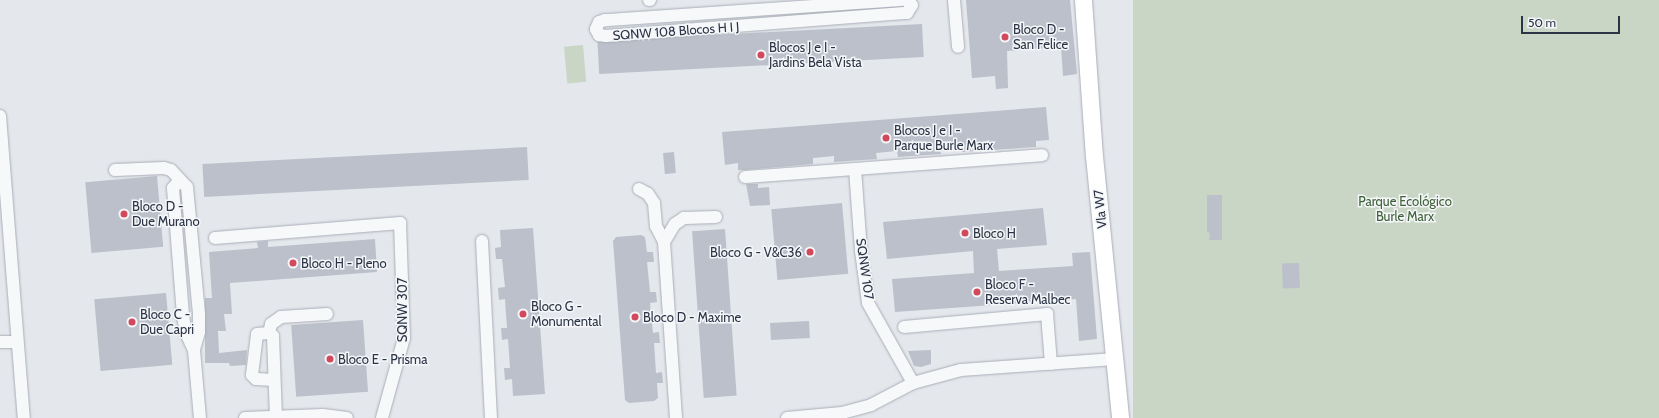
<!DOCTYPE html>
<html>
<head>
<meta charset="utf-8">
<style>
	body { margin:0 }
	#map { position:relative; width:1659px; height:418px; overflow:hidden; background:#e4e7ec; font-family:Cabin,sans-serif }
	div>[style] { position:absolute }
	.green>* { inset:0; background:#c9d6c5; transform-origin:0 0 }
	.building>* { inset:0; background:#bbc0ca; transform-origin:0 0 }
	.roads { filter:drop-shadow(0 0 1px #a9aeb7) drop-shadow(0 0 1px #a9aeb7) }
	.minor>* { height:12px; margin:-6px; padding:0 6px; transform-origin:6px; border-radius:6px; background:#f7f8fa }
	.secondary>* { height:17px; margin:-8.5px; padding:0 8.5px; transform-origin:8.5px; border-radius:8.5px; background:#fff }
	.dots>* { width:11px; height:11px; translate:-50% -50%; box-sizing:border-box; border:2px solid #f4f6f9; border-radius:50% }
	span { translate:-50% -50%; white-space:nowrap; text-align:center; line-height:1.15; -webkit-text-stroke:3px #f4f6f9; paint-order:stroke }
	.poi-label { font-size:13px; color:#2b3445 }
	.left { translate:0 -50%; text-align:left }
	.right { translate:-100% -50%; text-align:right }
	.street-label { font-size:13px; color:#2b3445 }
	.park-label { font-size:13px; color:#3f6138 }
	.scale { position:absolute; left:1521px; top:16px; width:99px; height:18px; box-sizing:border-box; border:2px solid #2b3445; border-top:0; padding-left:5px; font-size:12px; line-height:14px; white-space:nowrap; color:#2b3445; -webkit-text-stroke:3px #f4f6f9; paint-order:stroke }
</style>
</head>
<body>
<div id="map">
	<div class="green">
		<i style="left:1133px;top:0;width:526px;height:420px"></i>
		<i style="left:583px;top:45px;width:37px;height:19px;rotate:85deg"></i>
	</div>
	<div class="building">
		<i style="clip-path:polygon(966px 0,1070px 0,1077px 74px,1063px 76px,1061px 47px,1007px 51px,1008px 88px,996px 89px,995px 76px,972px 78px)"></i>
		<i style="left:922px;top:24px;width:33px;height:325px;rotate:87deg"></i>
		<i style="clip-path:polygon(1046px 107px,1049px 140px,1036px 141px,1036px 147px,962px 152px,961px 146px,940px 148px,941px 154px,898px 157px,897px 151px,876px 153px,877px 159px,834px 162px,834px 156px,813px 158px,813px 164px,745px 170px,738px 170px,738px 163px,725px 165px,722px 132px)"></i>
		<i style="left:527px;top:147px;width:33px;height:325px;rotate:87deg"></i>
		<i style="left:674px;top:152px;width:21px;height:11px;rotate:85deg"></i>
		<i style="left:157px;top:176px;width:71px;height:72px;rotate:85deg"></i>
		<i style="clip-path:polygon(746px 184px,758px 184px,758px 188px,769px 187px,770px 205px,750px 206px)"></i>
		<i style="clip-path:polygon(1207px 195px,1222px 195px,1222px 240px,1209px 240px,1210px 233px,1207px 232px)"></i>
		<i style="left:842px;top:203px;width:71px;height:71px;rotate:85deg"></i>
		<i style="clip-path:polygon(1043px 208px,1047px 245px,997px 249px,999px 271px,1073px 266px,1072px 253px,1090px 252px,1097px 339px,1079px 341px,1076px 299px,895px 312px,892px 279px,974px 273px,973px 251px,887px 259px,883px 222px)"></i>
		<i style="clip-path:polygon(533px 228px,545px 394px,513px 396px,512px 379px,505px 380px,504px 368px,510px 368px,508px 339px,502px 340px,501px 328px,507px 328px,505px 299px,499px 300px,498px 288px,505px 287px,502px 259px,496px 259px,495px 248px,501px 247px,500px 230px)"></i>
		<i style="left:725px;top:229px;width:167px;height:33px;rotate:86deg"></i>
		<i style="clip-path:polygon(641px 235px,645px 237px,647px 252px,653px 252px,654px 262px,647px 262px,650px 292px,656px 292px,657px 302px,650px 303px,653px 333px,659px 332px,660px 343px,654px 343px,656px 373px,662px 372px,663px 383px,657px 383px,658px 398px,654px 401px,629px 403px,625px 400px,613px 241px,616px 237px)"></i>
		<i style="clip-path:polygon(375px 239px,377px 272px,230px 283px,232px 314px,224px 314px,226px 331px,218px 331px,219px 353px,247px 350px,246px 365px,230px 366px,229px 363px,205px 363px,205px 298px,212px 298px,209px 252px,258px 248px,257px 242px,268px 241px,268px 247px)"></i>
		<i style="left:1299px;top:263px;width:25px;height:17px;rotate:88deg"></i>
		<i style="left:166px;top:293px;width:72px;height:72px;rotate:85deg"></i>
		<i style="left:363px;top:320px;width:72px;height:72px;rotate:86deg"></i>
		<i style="left:809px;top:321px;width:17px;height:39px;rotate:87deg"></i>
		<i style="clip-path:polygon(931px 350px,931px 364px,921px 367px,914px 366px,908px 351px)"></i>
	</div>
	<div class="roads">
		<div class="minor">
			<i style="left:649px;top:0;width:1px"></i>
			<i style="left:901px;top:0;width:297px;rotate:176.1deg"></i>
			<i style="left:605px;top:20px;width:6px;rotate:162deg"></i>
			<i style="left:599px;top:22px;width:8px;rotate:113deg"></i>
			<i style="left:596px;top:29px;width:7px;rotate:63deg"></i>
			<i style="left:599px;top:35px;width:7px;rotate:8deg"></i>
			<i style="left:606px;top:36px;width:302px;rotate:-4.4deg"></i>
			<i style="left:907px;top:13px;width:9px;rotate:-58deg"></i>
			<i style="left:912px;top:5px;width:8px;rotate:-140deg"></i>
			<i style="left:954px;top:0;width:47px;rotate:85.1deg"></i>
			<i style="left:0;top:116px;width:303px;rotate:85.5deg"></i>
			<i style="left:855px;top:169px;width:82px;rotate:85.8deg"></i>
			<i style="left:861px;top:251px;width:52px;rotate:82.3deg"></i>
			<i style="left:868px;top:303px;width:92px;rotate:60.6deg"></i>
			<i style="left:115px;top:170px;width:49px;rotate:-2.3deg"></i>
			<i style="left:164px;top:168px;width:7px;rotate:16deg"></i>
			<i style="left:171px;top:170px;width:23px;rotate:47deg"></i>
			<i style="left:187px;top:187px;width:129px;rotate:84.6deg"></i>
			<i style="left:199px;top:315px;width:17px;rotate:90deg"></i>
			<i style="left:199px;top:332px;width:19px;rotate:106deg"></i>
			<i style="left:194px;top:350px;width:68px;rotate:85deg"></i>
			<i style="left:745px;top:177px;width:298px;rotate:-4.2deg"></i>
			<i style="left:180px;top:180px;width:11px;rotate:131deg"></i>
			<i style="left:173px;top:188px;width:128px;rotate:85.5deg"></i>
			<i style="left:183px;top:316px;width:17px;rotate:80deg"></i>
			<i style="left:186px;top:333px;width:19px;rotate:65deg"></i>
			<i style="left:639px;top:189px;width:10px;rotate:29deg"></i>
			<i style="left:648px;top:194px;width:11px;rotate:56deg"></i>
			<i style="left:654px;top:203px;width:23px;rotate:85deg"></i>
			<i style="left:656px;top:226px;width:18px;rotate:63deg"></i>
			<i style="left:664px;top:242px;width:176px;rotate:86.1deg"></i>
			<i style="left:215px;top:238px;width:186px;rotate:-4.6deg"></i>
			<i style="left:400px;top:223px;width:115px;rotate:88deg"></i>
			<i style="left:404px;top:338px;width:83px;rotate:105.4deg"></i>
			<i style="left:482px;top:241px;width:177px;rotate:87.1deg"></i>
			<i style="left:664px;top:242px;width:21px;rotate:-59deg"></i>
			<i style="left:675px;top:224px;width:11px;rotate:-34deg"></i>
			<i style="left:684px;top:218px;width:32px;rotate:-2deg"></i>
			<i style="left:904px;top:327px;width:144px;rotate:-5.2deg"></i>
			<i style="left:1047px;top:314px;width:50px;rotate:85.4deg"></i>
			<i style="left:269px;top:333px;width:9px;rotate:-77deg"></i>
			<i style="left:271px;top:324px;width:12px;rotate:-35deg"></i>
			<i style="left:281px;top:317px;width:46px;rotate:-3.7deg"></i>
			<i style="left:0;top:342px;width:16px"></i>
			<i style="left:274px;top:380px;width:18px;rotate:-177deg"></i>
			<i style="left:256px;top:379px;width:6px;rotate:-135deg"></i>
			<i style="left:252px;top:375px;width:41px;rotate:-83deg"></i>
			<i style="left:257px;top:334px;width:12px;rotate:-5deg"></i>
			<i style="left:269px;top:333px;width:5px;rotate:37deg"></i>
			<i style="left:273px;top:336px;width:81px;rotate:87.9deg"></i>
			<i style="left:245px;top:418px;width:78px;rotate:-2.2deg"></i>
			<i style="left:323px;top:415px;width:24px;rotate:7deg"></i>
			<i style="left:787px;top:418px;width:55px;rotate:-5.2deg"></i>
			<i style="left:842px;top:413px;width:30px;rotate:-15deg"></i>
			<i style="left:871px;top:405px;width:47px;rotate:-27.6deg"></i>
			<i style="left:913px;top:383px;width:50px;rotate:-15.2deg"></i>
			<i style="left:961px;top:370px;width:154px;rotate:-4.1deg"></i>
		</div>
		<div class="secondary">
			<i style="left:1083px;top:0;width:156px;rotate:86deg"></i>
			<i style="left:1094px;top:156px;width:263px;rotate:84.3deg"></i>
		</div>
	</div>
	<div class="dots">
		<i style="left:1005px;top:37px;background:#d1495b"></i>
		<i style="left:761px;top:55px;background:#d1495b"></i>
		<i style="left:886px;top:138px;background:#d1495b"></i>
		<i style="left:124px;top:214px;background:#d1495b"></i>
		<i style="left:965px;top:233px;background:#d1495b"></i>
		<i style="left:810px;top:252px;background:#d1495b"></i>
		<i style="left:293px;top:263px;background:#d1495b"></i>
		<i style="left:977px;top:292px;background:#d1495b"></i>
		<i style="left:523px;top:314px;background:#d1495b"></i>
		<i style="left:635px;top:317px;background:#d1495b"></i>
		<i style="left:132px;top:322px;background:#d1495b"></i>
		<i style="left:330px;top:359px;background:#d1495b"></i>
	</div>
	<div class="poi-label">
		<span class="left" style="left:1013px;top:37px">Bloco D -<br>San Felice</span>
		<span class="left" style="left:769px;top:55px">Blocos J e I -<br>Jardins Bela Vista</span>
		<span class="left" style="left:894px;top:138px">Blocos J e I -<br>Parque Burle Marx</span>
		<span class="left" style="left:132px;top:214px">Bloco D -<br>Due Murano</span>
		<span class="left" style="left:973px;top:233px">Bloco H</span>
		<span class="right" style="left:802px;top:252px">Bloco G - V&amp;C36</span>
		<span class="left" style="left:301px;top:263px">Bloco H - Pleno</span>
		<span class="left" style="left:985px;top:292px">Bloco F -<br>Reserva Malbec</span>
		<span class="left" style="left:531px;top:314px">Bloco G -<br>Monumental</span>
		<span class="left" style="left:140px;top:322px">Bloco C -<br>Due Capri</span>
		<span class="left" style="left:643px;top:317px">Bloco D - Maxime</span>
		<span class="left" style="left:338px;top:359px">Bloco E - Prisma</span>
	</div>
	<div class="street-label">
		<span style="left:676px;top:31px;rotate:-4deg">SQNW 108 Blocos H I J</span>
		<span style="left:1100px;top:209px;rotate:-96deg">Vla W7</span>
		<span style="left:865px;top:269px;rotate:82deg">SQNW 107</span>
		<span style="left:402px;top:310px;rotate:-90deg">SQNW 307</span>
	</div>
	<div class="park-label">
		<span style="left:1405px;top:209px">Parque Ecológico<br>Burle Marx</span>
	</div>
	<div class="scale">50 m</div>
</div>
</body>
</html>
